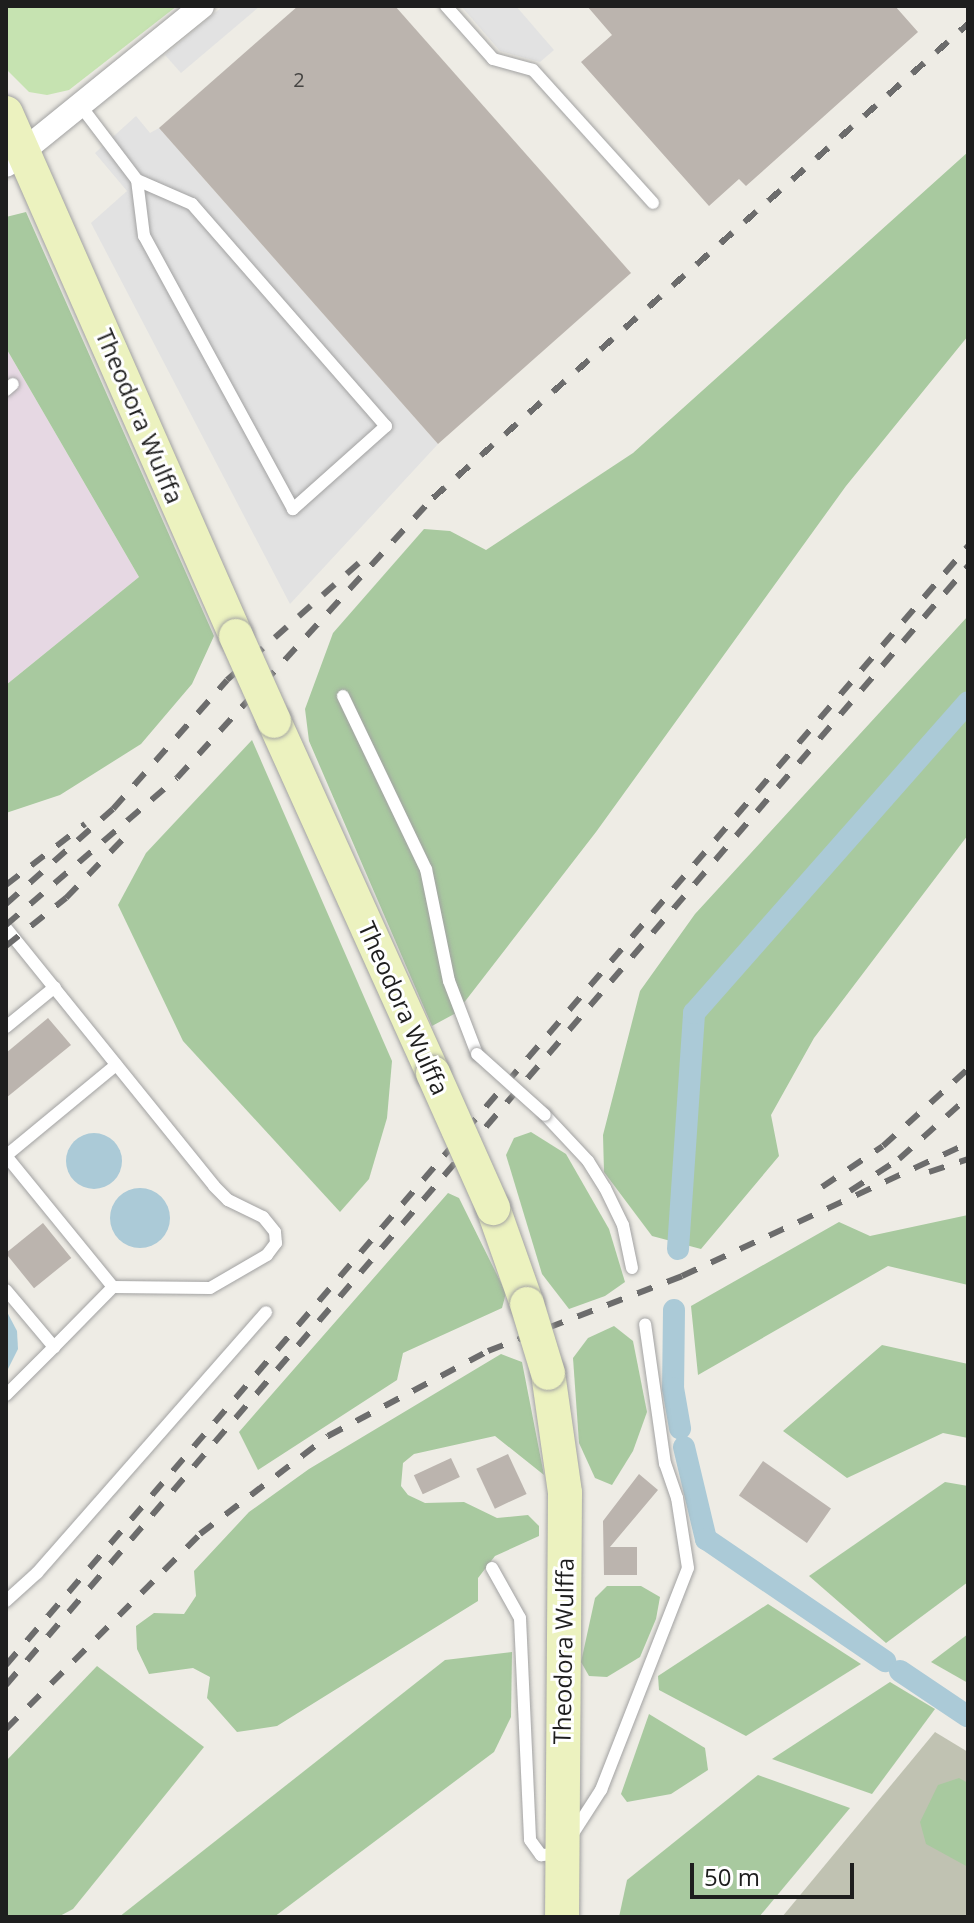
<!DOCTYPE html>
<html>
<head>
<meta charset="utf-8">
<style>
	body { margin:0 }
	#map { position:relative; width:974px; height:1923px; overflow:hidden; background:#eeece5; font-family:"Open Sans",sans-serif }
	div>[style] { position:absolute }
	.industrial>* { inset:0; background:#e6d8e3 }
	.construction>* { inset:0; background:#c0c2b2 }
	.grass>* { inset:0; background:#c6e3b1 }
	.forest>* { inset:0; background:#a8c99f }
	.parking>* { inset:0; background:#e2e2e2 }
	.water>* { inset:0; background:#abcad7 }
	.round { border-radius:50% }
	.canal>* { height:22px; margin:-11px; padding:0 11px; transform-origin:11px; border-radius:11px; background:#abcad7 }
	.building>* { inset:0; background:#bbb4ae; transform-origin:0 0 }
	.roads { filter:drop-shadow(0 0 2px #a2a2a2) drop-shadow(0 0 2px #a2a2a2) }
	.lane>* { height:12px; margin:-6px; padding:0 6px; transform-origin:6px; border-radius:6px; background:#fff }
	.street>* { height:24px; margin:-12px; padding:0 12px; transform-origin:12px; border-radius:12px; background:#fff }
	.secondary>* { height:34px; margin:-17px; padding:0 17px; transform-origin:17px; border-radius:17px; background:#ecf2bf }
	.rail>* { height:6px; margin-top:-3px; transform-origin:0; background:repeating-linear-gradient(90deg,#6c6c6c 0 16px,transparent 0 32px) }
	.bridges { filter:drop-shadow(0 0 2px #a2a2a2) drop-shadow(0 0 2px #a2a2a2) }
	.lane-bridge>* { height:12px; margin:-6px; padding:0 6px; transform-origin:6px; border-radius:6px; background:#fff }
	.secondary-bridge>* { height:34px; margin:-17px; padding:0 17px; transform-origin:17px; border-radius:17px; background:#ecf2bf }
	span { translate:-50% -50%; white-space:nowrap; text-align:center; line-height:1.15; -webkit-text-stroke:6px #fff; paint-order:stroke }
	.number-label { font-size:20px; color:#454442 }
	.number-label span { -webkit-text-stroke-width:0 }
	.street-label { font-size:24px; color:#1e1e1e }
	.frame { position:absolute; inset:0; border:8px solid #1e1e1e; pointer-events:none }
	.scale { position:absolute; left:690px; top:1863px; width:164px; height:36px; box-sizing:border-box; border:4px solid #1e1e1e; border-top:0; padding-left:10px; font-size:24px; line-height:28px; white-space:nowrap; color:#1e1e1e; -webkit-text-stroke:6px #fff; paint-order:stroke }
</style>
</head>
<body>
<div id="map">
	<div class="industrial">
		<i style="clip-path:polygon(6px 348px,139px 577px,6px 685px)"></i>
	</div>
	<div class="construction">
		<i style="clip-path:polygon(935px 1732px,968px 1752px,968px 1917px,782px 1917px)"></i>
	</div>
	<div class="grass">
		<i style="clip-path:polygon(6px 6px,177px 6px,69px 90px,47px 95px,29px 92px,6px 69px)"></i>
	</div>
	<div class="forest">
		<i style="clip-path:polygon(968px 152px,968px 336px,846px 486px,596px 832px,456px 1013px,432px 1026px,309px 741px,305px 709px,333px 633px,424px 529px,450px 531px,486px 550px,633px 453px)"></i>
		<i style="clip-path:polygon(26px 212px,214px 636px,192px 684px,141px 744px,60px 795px,6px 813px,6px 685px,139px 577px,6px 348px,6px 217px)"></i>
		<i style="clip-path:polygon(968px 616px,968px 835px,814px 1038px,771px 1115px,779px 1156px,701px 1249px,652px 1236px,604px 1172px,603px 1135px,640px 991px,695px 914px)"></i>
		<i style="clip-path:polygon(252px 740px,392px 1061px,387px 1118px,369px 1179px,340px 1212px,183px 1041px,118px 905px,146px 853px)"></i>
		<i style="clip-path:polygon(531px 1132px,566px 1154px,609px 1229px,625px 1282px,605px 1296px,569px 1309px,542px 1274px,506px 1155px,514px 1138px)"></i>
		<i style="clip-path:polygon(448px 1193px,459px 1198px,506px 1293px,502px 1308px,403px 1353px,397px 1380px,258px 1470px,239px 1432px)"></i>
		<i style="clip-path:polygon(968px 1215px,968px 1285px,888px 1266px,698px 1375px,691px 1306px,839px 1222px,870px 1236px)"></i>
		<i style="clip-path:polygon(614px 1326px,633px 1341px,647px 1412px,633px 1451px,612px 1485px,595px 1478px,579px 1443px,573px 1358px,588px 1338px)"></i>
		<i style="clip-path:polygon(882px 1345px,968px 1364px,968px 1438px,943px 1433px,847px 1478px,783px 1431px)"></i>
		<i style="clip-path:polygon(501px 1354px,522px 1362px,544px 1475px,495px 1436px,414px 1454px,403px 1463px,401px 1486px,408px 1495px,425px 1503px,464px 1502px,497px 1518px,528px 1515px,539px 1526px,539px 1536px,495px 1556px,478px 1578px,478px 1601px,277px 1726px,237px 1732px,207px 1698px,210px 1677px,193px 1668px,149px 1674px,137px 1649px,136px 1626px,154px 1613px,184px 1614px,196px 1596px,194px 1571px,249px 1512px,309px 1469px)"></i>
		<i style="clip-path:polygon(945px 1482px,968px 1486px,968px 1582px,886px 1643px,809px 1576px)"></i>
		<i style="clip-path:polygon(607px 1586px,641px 1586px,660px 1597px,656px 1619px,640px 1657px,607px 1677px,589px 1676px,581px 1662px,595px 1598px)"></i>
		<i style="clip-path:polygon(768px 1604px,861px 1664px,746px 1736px,659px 1690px,658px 1676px)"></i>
		<i style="clip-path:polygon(968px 1634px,968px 1683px,931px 1662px)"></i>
		<i style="clip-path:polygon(512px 1652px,511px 1717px,494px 1752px,274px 1917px,119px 1917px,445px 1660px)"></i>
		<i style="clip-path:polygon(97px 1666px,204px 1747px,73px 1909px,58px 1917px,6px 1917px,6px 1761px)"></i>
		<i style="clip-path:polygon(890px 1682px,935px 1709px,872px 1794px,772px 1759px)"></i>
		<i style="clip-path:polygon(649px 1714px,705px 1748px,708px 1770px,671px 1794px,627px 1802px,621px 1794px)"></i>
		<i style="clip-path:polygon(758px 1775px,850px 1808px,759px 1917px,619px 1917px,627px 1880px)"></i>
		<i style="clip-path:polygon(959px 1778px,968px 1783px,968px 1867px,926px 1844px,920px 1822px,938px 1785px)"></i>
	</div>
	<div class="parking">
		<i style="clip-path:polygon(223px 6px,260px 6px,181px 73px,165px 55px)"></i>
		<i style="clip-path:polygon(461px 6px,516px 6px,554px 50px,540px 62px,500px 51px)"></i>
		<i style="clip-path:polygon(136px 116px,150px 133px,159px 128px,438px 444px,290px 604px,91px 223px,127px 191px,95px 153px)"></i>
	</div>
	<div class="water">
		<i class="round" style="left:66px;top:1133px;width:56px;height:56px"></i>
		<i class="round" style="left:110px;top:1188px;width:60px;height:60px"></i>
		<i style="clip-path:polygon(6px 1310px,17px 1331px,18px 1349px,6px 1373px)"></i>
	</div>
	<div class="canal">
		<i style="left:678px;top:1249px;width:237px;rotate:-86.1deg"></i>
		<i style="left:694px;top:1013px;width:414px;rotate:-48.6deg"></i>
		<i style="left:674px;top:1310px;width:78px;rotate:90.7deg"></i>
		<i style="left:673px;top:1388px;width:41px;rotate:80.1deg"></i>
		<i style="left:684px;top:1447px;width:95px;rotate:76.6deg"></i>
		<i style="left:706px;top:1539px;width:217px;rotate:34.3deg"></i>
		<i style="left:900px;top:1671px;width:81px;rotate:33.9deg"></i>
	</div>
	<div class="building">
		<i style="clip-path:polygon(298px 6px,395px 6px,631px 273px,438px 444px,159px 128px)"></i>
		<i style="clip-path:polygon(587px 6px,895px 6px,918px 32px,746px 186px,739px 179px,709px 206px,581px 62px,612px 35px)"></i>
		<i style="clip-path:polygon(48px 1018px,71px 1045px,6px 1098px,6px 1053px)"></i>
		<i style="left:43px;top:1223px;width:45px;height:48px;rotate:51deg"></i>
		<i style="left:508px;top:1454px;width:44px;height:35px;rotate:65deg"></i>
		<i style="left:451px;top:1458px;width:21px;height:41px;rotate:65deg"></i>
		<i style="left:763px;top:1461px;width:83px;height:42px;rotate:35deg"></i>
		<i style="clip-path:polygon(639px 1474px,658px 1490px,610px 1547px,637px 1547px,637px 1575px,604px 1575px,603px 1521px)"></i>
	</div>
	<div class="roads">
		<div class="lane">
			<i style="left:446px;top:6px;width:71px;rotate:48.4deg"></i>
			<i style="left:493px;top:59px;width:41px;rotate:15.4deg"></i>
			<i style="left:533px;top:70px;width:179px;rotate:47.9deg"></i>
			<i style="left:80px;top:105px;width:94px;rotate:52.8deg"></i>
			<i style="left:137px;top:180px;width:60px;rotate:23.6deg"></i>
			<i style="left:192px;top:204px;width:295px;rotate:48.9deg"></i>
			<i style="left:386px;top:426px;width:125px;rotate:138.3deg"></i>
			<i style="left:293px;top:509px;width:311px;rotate:-118.6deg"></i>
			<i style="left:144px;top:236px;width:56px;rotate:-97.1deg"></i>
			<i style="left:6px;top:390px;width:9px;rotate:-41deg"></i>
			<i style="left:343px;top:696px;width:192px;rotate:64.4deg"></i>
			<i style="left:426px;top:869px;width:114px;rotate:78.4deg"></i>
			<i style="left:449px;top:981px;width:78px;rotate:69deg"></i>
			<i style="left:6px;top:928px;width:331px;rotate:51.1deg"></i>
			<i style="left:214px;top:1186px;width:20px;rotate:45deg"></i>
			<i style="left:228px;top:1200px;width:39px;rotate:26deg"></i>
			<i style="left:263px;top:1217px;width:19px;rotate:51deg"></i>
			<i style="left:275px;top:1232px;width:11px;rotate:85deg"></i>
			<i style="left:276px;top:1243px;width:15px;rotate:127deg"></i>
			<i style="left:267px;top:1255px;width:66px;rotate:149.9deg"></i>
			<i style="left:210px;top:1288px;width:97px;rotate:-179.4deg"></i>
			<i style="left:113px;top:1287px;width:169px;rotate:-129.2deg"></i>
			<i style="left:6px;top:1027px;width:63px;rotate:-39.2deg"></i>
			<i style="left:545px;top:1115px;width:63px;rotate:46.9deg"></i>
			<i style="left:588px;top:1161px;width:32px;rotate:58deg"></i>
			<i style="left:605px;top:1188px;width:41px;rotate:64.1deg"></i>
			<i style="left:623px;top:1225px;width:44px;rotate:78.2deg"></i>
			<i style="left:8px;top:1154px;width:140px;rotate:-39.5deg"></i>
			<i style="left:6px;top:1290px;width:75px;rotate:49.9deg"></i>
			<i style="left:54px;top:1347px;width:84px;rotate:-45.5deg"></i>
			<i style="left:6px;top:1395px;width:68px;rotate:-45deg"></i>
			<i style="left:492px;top:1568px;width:57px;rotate:60.8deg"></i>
			<i style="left:520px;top:1618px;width:222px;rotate:87.4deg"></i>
			<i style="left:530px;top:1840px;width:19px;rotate:54deg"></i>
			<i style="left:541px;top:1855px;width:19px;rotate:-3deg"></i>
			<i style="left:6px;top:1601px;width:42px;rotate:-42.1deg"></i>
			<i style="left:37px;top:1573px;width:347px;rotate:-48.7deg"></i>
			<i style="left:572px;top:1835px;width:54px;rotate:-57.2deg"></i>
			<i style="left:601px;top:1790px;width:238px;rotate:-68.6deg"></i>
			<i style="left:688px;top:1568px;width:71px;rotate:-98.9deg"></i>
			<i style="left:677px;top:1498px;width:36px;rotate:-109deg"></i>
			<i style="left:665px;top:1464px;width:141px;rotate:-98.1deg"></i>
		</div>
		<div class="street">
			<i style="left:6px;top:165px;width:252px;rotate:-39deg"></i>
		</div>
		<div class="secondary">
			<i style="left:6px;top:113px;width:571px;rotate:66.26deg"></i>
			<i style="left:274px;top:721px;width:386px;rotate:65.7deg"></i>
			<i style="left:493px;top:1208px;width:102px;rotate:70.5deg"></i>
			<i style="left:548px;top:1373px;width:121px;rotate:81.9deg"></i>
			<i style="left:565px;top:1493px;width:424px;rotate:90.4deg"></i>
		</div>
	</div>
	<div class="rail">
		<i style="left:6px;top:885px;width:100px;rotate:-37.7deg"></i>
		<i style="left:6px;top:904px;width:143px;rotate:-41.6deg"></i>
		<i style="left:113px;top:809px;width:172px;rotate:-48.5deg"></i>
		<i style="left:227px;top:680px;width:188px;rotate:-41.6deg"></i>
		<i style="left:6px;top:925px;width:225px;rotate:-40.7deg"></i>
		<i style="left:177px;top:778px;width:379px;rotate:-47.6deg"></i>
		<i style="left:433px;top:498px;width:715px;rotate:-41.54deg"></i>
		<i style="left:6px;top:946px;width:77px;rotate:-38.7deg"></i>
		<i style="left:66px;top:898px;width:83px;rotate:-46deg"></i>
		<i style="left:929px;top:1172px;width:41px;rotate:-18.4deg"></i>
		<i style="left:822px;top:1187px;width:73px;rotate:-33.9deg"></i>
		<i style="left:883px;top:1146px;width:115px;rotate:-42.2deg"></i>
		<i style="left:850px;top:1191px;width:59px;rotate:-33.1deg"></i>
		<i style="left:899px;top:1159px;width:93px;rotate:-41.9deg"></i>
		<i style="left:6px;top:1665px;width:1476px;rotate:-49.31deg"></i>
		<i style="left:6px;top:1685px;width:1476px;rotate:-49.31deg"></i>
		<i style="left:6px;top:1729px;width:275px;rotate:-45.1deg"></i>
		<i style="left:200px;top:1534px;width:161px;rotate:-37.4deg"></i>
		<i style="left:328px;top:1436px;width:181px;rotate:-28deg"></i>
		<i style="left:488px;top:1351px;width:208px;rotate:-21.1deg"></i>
		<i style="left:682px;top:1276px;width:315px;rotate:-24.9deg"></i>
	</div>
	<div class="bridges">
		<div class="lane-bridge">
			<i style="left:477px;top:1054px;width:91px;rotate:41.9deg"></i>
		</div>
		<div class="secondary-bridge">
			<i style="left:236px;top:636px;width:93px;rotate:65.9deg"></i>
			<i style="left:433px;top:1073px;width:148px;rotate:66deg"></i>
			<i style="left:527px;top:1304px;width:72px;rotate:73.1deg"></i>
		</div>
	</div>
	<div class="number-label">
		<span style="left:299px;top:79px">2</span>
	</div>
	<div class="street-label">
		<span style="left:140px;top:416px;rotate:67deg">Theodora Wulffa</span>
		<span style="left:404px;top:1008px;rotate:66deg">Theodora Wulffa</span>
		<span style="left:563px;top:1651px;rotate:-89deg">Theodora Wulffa</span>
	</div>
	<div class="frame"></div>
	<div class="scale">50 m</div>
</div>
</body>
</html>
